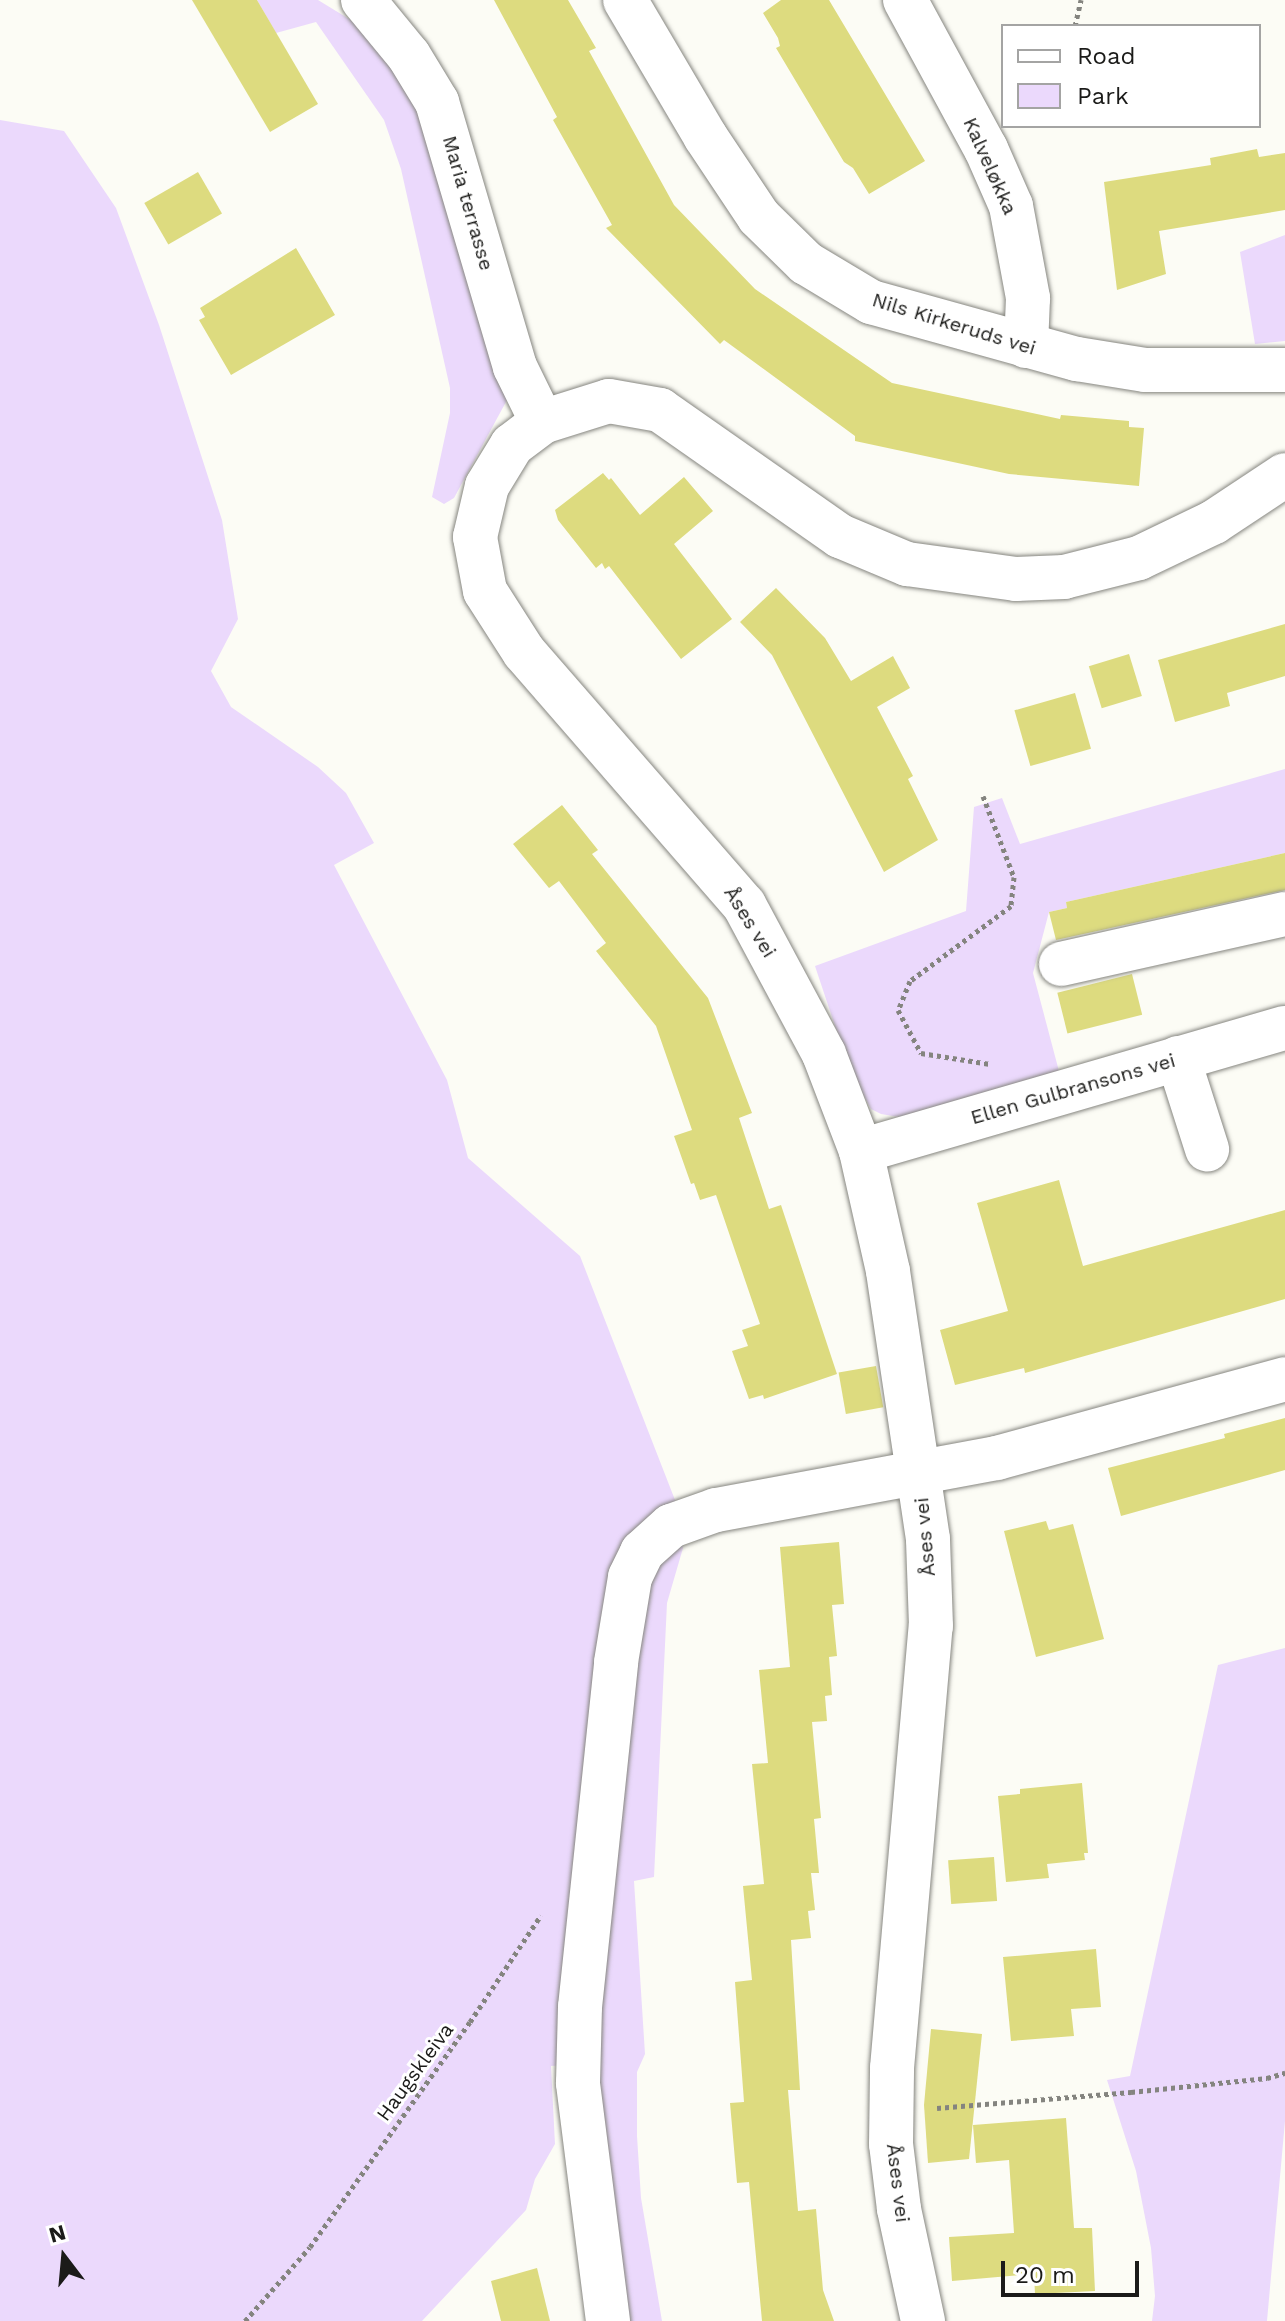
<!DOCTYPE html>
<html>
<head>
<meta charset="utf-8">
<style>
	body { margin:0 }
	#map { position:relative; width:1285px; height:2321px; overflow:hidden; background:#fcfcf5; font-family:"Work Sans",sans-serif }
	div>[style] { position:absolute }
	.green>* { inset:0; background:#ebd9fc }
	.building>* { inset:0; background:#dddb7f; transform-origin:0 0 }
	.path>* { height:5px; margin-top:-2.5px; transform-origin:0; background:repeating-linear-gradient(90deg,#84847f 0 4px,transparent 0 8px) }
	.roads { filter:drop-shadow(0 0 2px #868680) drop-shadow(0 0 2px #868680) }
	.minor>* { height:44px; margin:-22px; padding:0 22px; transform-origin:22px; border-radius:22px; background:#fff }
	span { translate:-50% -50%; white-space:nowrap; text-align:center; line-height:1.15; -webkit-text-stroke:6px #fff; paint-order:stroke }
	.street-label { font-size:20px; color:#1b1b19 }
	.legend { position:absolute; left:1001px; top:24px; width:260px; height:104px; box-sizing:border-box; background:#fff; border:2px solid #a4a4a3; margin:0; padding:10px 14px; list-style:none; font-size:24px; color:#1b1b19 }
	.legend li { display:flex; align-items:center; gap:16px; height:40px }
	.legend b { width:40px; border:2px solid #a4a4a3 }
	.north { position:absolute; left:24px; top:2217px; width:80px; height:80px; -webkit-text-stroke:6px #fff; paint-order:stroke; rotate:344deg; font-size:22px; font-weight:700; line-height:32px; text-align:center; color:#1b1b19 }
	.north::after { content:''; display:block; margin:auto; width:28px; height:36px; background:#1b1b19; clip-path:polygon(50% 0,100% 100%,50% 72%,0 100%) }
	.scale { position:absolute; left:1001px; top:2261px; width:138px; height:36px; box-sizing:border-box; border:4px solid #1b1b19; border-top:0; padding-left:10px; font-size:24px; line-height:28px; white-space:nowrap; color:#1b1b19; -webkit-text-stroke:6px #fff; paint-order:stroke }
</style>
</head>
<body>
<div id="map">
	<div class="green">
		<i style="clip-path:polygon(257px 0,318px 0,354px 22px,422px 105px,507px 400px,454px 498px,444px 504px,432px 497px,450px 413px,450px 388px,401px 169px,384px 120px,316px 22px,276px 33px)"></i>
		<i style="clip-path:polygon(0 120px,64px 131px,116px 208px,159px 325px,222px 520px,238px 619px,211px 671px,231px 707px,318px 767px,346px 793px,374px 843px,334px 865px,447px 1080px,468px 1158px,580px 1256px,675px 1500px,683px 1548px,667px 1603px,654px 1877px,634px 1881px,645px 2054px,637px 2072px,637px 2136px,641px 2198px,662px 2321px,630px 2321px,588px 2063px,551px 2066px,555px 2144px,535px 2179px,526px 2210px,422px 2321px,0 2321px)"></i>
		<i style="clip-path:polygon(1285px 235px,1285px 341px,1255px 344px,1240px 252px)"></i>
		<i style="clip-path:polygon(1285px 769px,1285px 853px,1066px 902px,1067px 908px,1049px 912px,1033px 973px,1060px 1075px,934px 1111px,899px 1117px,881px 1114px,871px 1109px,850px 1071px,815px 966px,966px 911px,974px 807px,1002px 798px,1020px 844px)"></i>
		<i style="clip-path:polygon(1285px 1648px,1285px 2121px,1267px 2321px,1152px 2321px,1155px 2296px,1151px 2248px,1136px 2171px,1107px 2080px,1130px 2076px,1218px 1665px)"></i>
	</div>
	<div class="building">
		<i style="clip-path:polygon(192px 0,257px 0,318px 104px,270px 132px)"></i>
		<i style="clip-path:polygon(494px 0,568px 0,596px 48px,589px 51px,674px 205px,755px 289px,892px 383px,1060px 419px,1061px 415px,1129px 421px,1129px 427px,1144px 428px,1139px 486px,1009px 474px,855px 441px,855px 436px,724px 340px,720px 344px,606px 228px,612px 225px,553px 120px,557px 117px)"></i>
		<i style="clip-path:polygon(781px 0,829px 0,925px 161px,869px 194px,853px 168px,844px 162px,776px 48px,780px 46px,778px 38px,763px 13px)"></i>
		<i style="clip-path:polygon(1257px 149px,1259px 157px,1285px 153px,1285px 210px,1159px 231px,1166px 274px,1117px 290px,1104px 182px,1211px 165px,1210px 158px)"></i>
		<i style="left:198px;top:172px;width:48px;height:62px;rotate:60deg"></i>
		<i style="clip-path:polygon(296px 248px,335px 315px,231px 375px,199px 320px,205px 317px,200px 308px)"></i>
		<i style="clip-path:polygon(603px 473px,609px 480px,611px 478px,640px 515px,684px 477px,713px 511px,674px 544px,732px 619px,681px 659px,609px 566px,605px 569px,602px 563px,596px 568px,558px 520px,555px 510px)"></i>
		<i style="clip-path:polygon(776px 588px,825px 638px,851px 681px,893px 656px,910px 688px,877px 707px,913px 776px,908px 779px,938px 840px,884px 872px,772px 655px,740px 622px)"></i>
		<i style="clip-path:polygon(1285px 624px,1285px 676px,1227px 693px,1230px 706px,1175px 722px,1158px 660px)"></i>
		<i style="left:1129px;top:654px;width:44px;height:42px;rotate:73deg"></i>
		<i style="left:1075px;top:693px;width:58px;height:63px;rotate:74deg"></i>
		<i style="clip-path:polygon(562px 805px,598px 850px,592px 854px,708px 998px,752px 1113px,739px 1118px,769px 1209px,781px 1205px,837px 1374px,764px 1399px,763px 1395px,749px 1399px,732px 1351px,748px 1346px,742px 1330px,760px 1324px,716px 1195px,700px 1200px,694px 1183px,691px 1184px,674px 1136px,692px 1130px,656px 1026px,596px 951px,606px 943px,559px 881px,549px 888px,513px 844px)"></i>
		<i style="clip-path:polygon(1285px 853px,1285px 890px,1056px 940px,1049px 912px,1067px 908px,1066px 902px)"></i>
		<i style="left:1132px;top:974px;width:42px;height:77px;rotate:76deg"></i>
		<i style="clip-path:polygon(1059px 1180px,1083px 1266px,1285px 1210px,1285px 1299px,1025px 1373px,1024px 1368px,955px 1385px,940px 1330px,1008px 1311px,977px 1203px)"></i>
		<i style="left:876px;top:1366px;width:42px;height:38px;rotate:80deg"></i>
		<i style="clip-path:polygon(1285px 1418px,1285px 1470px,1121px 1516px,1108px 1468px,1225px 1438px,1224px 1434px)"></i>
		<i style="clip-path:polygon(1046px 1521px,1049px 1530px,1073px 1524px,1104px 1639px,1036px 1657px,1004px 1531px)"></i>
		<i style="clip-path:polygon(839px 1542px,844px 1604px,832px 1605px,837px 1656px,829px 1657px,832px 1695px,825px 1696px,827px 1721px,812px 1722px,821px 1818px,814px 1819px,819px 1873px,811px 1873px,815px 1910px,808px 1911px,811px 1938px,791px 1940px,800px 2090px,788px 2090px,798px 2211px,816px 2209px,823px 2290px,834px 2321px,762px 2321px,749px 2182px,737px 2183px,730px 2103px,744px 2102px,735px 1982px,752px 1980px,743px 1886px,764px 1884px,752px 1764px,768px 1763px,759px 1670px,790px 1667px,780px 1547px)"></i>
		<i style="clip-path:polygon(1082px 1783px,1088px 1853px,1084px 1853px,1085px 1860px,1047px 1864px,1049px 1878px,1006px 1882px,998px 1796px,1020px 1794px,1020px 1789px)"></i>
		<i style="left:994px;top:1857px;width:44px;height:46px;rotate:86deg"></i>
		<i style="clip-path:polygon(1096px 1949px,1101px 2007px,1071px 2009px,1074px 2036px,1011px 2041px,1003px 1957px)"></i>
		<i style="clip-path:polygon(931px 2029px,982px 2034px,969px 2159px,928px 2163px,924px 2105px)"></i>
		<i style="clip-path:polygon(1066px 2118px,1074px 2228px,1092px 2228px,1095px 2291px,1035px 2294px,1034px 2274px,952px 2281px,949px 2237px,1014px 2233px,1009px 2160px,976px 2163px,973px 2125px)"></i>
		<i style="clip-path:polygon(537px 2268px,550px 2321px,501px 2321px,491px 2281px)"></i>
	</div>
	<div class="path">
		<i style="left:1075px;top:26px;width:27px;rotate:-77deg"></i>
		<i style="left:983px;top:796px;width:87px;rotate:69.1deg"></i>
		<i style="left:1014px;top:877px;width:29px;rotate:96deg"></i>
		<i style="left:1011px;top:906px;width:126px;rotate:143.4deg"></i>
		<i style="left:910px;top:981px;width:31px;rotate:112deg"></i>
		<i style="left:898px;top:1010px;width:49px;rotate:61.9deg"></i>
		<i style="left:921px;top:1053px;width:70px;rotate:9.1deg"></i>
		<i style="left:937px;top:2108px;width:195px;rotate:-4.7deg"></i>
		<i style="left:1131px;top:2092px;width:137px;rotate:-5.9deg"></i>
		<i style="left:1267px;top:2078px;width:19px;rotate:-16deg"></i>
		<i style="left:245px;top:2321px;width:98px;rotate:-48.7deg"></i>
		<i style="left:310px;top:2247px;width:276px;rotate:-54.6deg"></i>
		<i style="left:470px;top:2022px;width:128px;rotate:-56.4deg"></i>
	</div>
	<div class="roads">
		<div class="minor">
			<i style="left:363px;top:0;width:72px;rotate:50.6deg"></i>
			<i style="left:409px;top:56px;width:54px;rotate:58.7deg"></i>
			<i style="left:437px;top:102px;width:276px;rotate:73.6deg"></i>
			<i style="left:515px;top:367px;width:61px;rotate:63.9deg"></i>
			<i style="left:625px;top:0;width:158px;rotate:59.5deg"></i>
			<i style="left:705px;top:136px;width:97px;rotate:56.3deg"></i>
			<i style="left:759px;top:217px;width:66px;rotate:44.4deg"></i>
			<i style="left:806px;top:263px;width:76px;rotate:31deg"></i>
			<i style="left:871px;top:302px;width:214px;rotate:15.5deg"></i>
			<i style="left:1077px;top:359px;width:69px;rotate:9.2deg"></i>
			<i style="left:1145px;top:370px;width:140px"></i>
			<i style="left:905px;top:0;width:170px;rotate:61.5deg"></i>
			<i style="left:986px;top:149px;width:62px;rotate:66.3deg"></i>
			<i style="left:1011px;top:206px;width:94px;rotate:79.5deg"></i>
			<i style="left:1028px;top:298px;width:48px;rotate:92.4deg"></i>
			<i style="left:1061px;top:964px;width:230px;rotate:-12.6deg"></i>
			<i style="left:1178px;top:1058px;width:96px;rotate:72.3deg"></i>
			<i style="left:861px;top:1151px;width:441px;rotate:-16.2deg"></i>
			<i style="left:608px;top:2321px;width:240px;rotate:-97.2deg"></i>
			<i style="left:578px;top:2083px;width:76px;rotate:-88.5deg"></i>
			<i style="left:580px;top:2007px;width:347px;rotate:-84deg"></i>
			<i style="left:616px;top:1662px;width:86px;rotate:-80.6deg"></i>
			<i style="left:630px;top:1577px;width:28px;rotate:-64deg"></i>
			<i style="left:642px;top:1552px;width:39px;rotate:-42deg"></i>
			<i style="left:671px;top:1526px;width:48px;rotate:-19.6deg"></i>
			<i style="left:716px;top:1510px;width:286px;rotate:-10.5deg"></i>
			<i style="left:997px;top:1458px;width:299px;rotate:-15.3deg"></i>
			<i style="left:923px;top:2321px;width:115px;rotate:-102.1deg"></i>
			<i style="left:899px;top:2209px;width:65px;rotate:-97deg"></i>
			<i style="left:891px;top:2144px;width:76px;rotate:-89.2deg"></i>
			<i style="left:892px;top:2068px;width:444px;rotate:-85deg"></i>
			<i style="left:931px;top:1626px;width:87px;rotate:-92deg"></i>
			<i style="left:928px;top:1539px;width:271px;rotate:-98.5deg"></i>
			<i style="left:888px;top:1271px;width:123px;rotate:-102.7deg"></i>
			<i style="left:861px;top:1151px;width:104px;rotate:-110.9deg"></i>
			<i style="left:824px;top:1054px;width:169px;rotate:-118.2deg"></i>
			<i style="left:744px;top:905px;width:335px;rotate:-131deg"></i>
			<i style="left:524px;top:652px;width:72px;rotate:-122.6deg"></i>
			<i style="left:485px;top:591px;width:55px;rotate:-100.5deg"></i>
			<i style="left:475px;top:537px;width:52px;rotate:-76.8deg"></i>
			<i style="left:487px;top:486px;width:48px;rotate:-58.6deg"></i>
			<i style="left:512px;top:445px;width:38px;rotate:-37deg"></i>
			<i style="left:542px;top:422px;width:70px;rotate:-17.4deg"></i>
			<i style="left:609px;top:401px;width:52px;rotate:10deg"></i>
			<i style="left:660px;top:410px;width:220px;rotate:35deg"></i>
			<i style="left:840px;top:536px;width:73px;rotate:22.7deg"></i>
			<i style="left:907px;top:564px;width:110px;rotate:7.8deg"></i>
			<i style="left:1016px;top:579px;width:48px;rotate:-2.4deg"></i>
			<i style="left:1064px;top:577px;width:77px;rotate:-14.2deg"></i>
			<i style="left:1139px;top:558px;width:83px;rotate:-25.6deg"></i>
			<i style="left:1214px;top:522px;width:85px;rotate:-33.5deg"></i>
		</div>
	</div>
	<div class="street-label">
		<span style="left:990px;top:166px;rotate:66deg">Kalveløkka</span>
		<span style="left:468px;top:203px;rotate:74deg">Maria terrasse</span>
		<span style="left:954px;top:324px;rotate:17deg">Nils Kirkeruds vei</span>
		<span style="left:750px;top:922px;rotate:58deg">Åses vei</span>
		<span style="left:1073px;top:1089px;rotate:-16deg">Ellen Gulbransons vei</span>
		<span style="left:925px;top:1537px;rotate:-95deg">Åses vei</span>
		<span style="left:415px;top:2072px;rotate:-54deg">Haugskleiva</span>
		<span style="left:898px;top:2183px;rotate:83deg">Åses vei</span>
	</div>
	<ul class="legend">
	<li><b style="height:10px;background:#fff"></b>Road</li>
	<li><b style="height:22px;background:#ebd9fc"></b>Park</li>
	</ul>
	<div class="north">N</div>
	<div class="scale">20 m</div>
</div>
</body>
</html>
